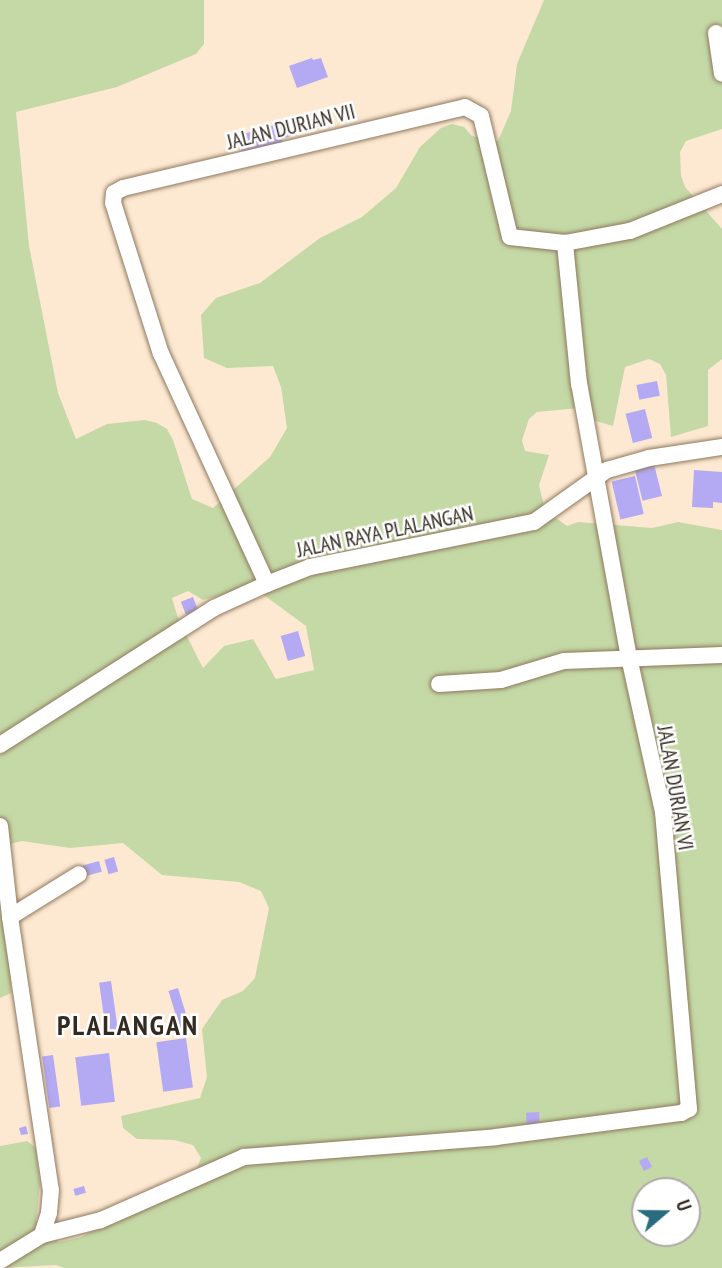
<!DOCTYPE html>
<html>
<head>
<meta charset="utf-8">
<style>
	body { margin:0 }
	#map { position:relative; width:722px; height:1268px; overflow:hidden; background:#fde9d2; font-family:"PT Sans Narrow",sans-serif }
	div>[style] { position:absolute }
	.green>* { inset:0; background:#c4d9a6 }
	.building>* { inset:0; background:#b4a9f3; transform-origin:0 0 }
	.roads { filter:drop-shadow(0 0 2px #8f785e) drop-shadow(0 0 2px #8f785e) }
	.minor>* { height:16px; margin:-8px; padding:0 8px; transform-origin:8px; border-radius:8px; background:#fff }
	span { translate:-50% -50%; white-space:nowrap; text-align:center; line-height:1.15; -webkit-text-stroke:5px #fff; paint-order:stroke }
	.street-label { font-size:21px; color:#342b20 }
	.district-label { font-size:28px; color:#342b20; font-weight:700; letter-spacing:2px }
	.north { position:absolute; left:631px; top:1177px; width:70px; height:70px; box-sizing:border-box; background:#fff; border:2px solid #aeaaa6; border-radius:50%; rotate:70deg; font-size:19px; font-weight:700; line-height:28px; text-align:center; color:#342b20 }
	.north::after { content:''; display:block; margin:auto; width:24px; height:32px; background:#2a6c7f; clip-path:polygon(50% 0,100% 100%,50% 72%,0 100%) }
</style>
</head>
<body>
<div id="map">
	<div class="green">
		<i style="clip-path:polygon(evenodd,0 0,204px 0,204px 44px,196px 54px,117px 87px,16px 112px,29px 246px,58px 393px,76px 439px,107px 424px,145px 420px,157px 423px,167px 429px,173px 440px,192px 499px,213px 508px,270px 457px,287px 428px,281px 387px,273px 366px,227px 368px,204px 358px,201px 315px,216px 298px,260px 283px,320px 238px,362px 217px,396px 188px,420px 147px,441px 128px,452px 124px,464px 127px,472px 136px,498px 141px,511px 111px,517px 64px,544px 0,722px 0,722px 129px,686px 141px,680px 152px,681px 176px,685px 187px,722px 229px,722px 359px,708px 370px,708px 426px,671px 437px,666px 375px,660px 364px,649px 359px,625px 367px,613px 426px,586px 418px,579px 408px,537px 412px,529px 419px,522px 440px,525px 451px,549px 455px,539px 485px,545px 510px,567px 526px,578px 522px,652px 528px,678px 522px,722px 530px,722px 1268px,64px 1268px,56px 1265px,0 1268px,0 1146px,27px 1141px,36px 1148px,40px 1184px,36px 1221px,59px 1242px,81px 1237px,194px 1176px,201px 1158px,193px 1145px,174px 1140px,137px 1139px,123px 1128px,121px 1116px,200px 1098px,207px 1077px,202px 1029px,222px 1000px,243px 991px,255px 978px,269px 908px,261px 891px,239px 882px,162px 875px,123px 843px,70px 848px,22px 841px,0 846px,0 0,253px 587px,306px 626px,314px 670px,276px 679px,253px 639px,224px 646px,203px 668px,179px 621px,172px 598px,188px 591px,203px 600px,253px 587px,0 0,645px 1191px,687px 1191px,687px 1233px,645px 1233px,645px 1191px)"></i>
		<i style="clip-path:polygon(0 905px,10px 959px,11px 993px,0 998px)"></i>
	</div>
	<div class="building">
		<i style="clip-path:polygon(312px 58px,313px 60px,321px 58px,328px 77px,297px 88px,289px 66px)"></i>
		<i style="clip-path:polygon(277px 124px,278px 128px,287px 124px,291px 136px,282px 139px,283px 143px,243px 155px,237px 136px)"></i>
		<i style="left:657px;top:381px;width:15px;height:21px;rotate:79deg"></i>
		<i style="left:645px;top:409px;width:30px;height:20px;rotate:76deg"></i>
		<i style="left:654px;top:464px;width:33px;height:20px;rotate:76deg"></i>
		<i style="clip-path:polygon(694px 470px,722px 472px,722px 503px,713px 502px,713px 508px,692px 507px)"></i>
		<i style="left:635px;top:476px;width:39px;height:24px;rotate:77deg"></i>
		<i style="left:193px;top:597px;width:14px;height:13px;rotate:69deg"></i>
		<i style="left:298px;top:631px;width:26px;height:18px;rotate:74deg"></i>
		<i style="left:114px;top:857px;width:15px;height:10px;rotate:74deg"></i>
		<i style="left:99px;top:861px;width:11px;height:17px;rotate:75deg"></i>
		<i style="left:111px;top:981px;width:55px;height:12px;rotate:82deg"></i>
		<i style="left:178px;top:988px;width:39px;height:10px;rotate:73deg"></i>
		<i style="left:186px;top:1038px;width:50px;height:30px;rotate:82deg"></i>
		<i style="left:109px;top:1053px;width:49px;height:34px;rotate:83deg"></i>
		<i style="left:53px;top:1055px;width:52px;height:11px;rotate:82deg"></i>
		<i style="left:539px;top:1112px;width:17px;height:13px;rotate:87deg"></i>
		<i style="clip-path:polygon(26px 1126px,28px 1134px,21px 1135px,19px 1128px)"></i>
		<i style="left:647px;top:1157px;width:11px;height:9px;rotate:63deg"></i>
		<i style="left:84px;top:1186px;width:7px;height:11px;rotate:74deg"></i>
	</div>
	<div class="roads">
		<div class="minor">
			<i style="left:716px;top:33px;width:41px;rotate:81.7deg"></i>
			<i style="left:267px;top:584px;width:253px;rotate:-114.7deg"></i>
			<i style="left:161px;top:354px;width:158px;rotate:-107.6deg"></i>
			<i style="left:113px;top:203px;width:10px;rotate:-84deg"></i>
			<i style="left:114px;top:193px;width:10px;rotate:-29deg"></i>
			<i style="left:123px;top:188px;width:351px;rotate:-13.3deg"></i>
			<i style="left:465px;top:107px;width:18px;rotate:29deg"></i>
			<i style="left:481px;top:116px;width:124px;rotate:76.5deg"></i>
			<i style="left:510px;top:237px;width:55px;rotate:6.2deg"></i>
			<i style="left:565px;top:243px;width:66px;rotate:-10.5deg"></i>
			<i style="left:630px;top:231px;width:99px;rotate:-21.9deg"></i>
			<i style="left:439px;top:684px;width:62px;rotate:-3.7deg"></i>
			<i style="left:501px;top:680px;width:66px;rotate:-16.8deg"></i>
			<i style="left:564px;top:661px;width:158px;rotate:-2.2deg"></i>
			<i style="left:0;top:745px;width:254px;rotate:-32.6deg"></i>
			<i style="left:214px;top:608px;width:58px;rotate:-24.4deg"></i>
			<i style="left:267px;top:584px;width:46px;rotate:-21.6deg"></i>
			<i style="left:310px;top:567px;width:228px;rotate:-11.4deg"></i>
			<i style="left:534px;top:522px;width:90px;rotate:-35.5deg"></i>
			<i style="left:607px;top:470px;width:44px;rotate:-15.9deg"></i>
			<i style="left:649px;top:458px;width:74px;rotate:-8.6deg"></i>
			<i style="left:0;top:826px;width:92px;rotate:83.7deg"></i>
			<i style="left:10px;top:917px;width:276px;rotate:81.5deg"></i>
			<i style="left:51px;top:1190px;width:23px;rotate:95deg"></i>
			<i style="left:49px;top:1213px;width:23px;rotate:108deg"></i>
			<i style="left:10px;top:917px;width:81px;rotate:-31.9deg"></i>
			<i style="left:0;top:1261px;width:49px;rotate:-31.8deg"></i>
			<i style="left:42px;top:1235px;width:61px;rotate:-14.3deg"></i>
			<i style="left:101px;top:1220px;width:156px;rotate:-23.8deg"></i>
			<i style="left:244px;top:1157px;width:253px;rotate:-4.5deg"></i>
			<i style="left:496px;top:1137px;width:187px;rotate:-7.4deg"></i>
			<i style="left:681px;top:1113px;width:9px;rotate:-27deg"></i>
			<i style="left:689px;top:1109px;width:298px;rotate:-95deg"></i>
			<i style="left:663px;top:812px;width:158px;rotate:-102.4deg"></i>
			<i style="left:629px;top:658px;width:279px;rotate:-100.3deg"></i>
			<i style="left:579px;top:384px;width:142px;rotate:-95.7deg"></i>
		</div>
	</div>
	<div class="street-label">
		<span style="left:291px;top:127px;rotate:-14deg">JALAN DURIAN VII</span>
		<span style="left:385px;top:532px;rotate:-12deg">JALAN RAYA PLALANGAN</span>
		<span style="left:675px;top:788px;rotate:80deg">JALAN DURIAN VI</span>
	</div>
	<div class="district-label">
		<span style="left:128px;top:1025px">PLALANGAN</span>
	</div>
	<div class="north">U</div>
</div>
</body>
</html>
